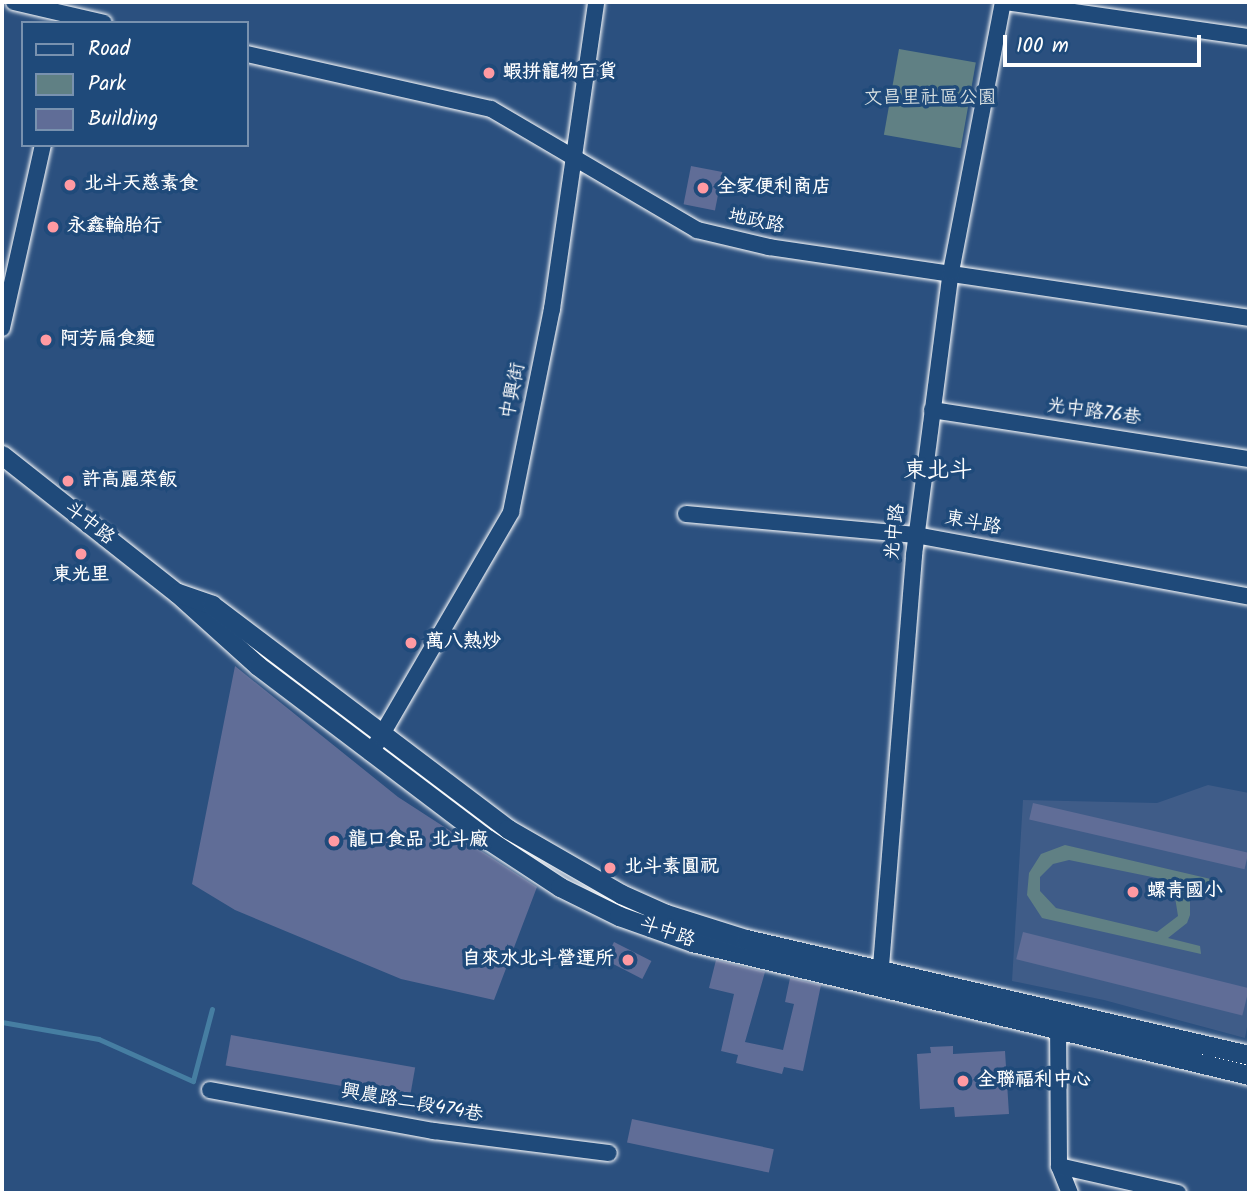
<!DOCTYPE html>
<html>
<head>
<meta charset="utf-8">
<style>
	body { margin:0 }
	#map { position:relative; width:1251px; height:1195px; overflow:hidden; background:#2b507f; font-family:Kalam,"LXGW WenKai TC",sans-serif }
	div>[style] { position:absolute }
	.built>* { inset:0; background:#3f5c88 }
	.green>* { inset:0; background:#608084; transform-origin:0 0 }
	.stream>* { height:4.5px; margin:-2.25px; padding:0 2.25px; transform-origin:2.25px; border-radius:2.25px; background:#467ea2 }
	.building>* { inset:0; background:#606d97; transform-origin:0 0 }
	.roads { filter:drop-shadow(0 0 2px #fff) drop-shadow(0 0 2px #fff) }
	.minor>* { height:16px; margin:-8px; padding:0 8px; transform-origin:8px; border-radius:8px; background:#1f4a7a }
	.major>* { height:19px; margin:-9.5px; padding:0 9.5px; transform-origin:9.5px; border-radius:9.5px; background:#1f4a7a }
	.dots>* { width:19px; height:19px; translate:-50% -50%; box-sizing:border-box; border:4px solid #1f4a7a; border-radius:50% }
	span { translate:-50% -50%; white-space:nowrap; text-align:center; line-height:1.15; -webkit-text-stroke:7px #1f4a7a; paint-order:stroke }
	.poi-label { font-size:19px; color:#fff; font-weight:700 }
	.left { translate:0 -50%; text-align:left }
	.right { translate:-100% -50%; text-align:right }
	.park-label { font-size:19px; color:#d7dfe0 }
	.street-label { font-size:19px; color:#fff }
	.quarter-label { font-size:23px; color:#fff }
	.frame { position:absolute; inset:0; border:4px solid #fff; pointer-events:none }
	.legend { position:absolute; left:21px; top:21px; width:228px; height:126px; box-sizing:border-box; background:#1f4a7a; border:2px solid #7992af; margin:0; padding:9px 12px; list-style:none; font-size:21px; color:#fff }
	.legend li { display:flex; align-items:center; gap:14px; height:35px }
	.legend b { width:35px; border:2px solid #7992af }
	.scale { position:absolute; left:1003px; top:35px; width:198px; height:32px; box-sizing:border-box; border:4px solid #fff; border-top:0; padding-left:9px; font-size:21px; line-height:24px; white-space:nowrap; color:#fff; -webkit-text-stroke:5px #1f4a7a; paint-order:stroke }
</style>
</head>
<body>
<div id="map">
	<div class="built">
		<i style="clip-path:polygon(1208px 785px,1249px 793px,1249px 1016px,1245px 1038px,1104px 1000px,1012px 981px,1023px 800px,1157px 803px)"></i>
	</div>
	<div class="green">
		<i style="left:899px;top:49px;width:78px;height:87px;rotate:10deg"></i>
		<i style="clip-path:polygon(evenodd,1065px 845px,1215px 880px,1215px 890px,1182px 882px,1190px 898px,1190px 915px,1187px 923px,1168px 938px,1200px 946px,1201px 954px,1042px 918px,1027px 895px,1029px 873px,1041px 854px,1065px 845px,1069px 860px,1157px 878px,1174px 891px,1178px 916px,1157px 932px,1056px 908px,1040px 891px,1040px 877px,1053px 864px,1069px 860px)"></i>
	</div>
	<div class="stream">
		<i style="left:2px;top:1022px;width:98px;rotate:9.9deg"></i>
		<i style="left:99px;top:1039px;width:103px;rotate:24.1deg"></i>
		<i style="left:193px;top:1081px;width:74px;rotate:-75.2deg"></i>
	</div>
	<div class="building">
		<i style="left:691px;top:166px;width:32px;height:39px;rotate:11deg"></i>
		<i style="clip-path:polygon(235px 666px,398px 797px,537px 887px,494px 1000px,401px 979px,235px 910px,192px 884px)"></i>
		<i style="left:1033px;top:803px;width:221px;height:17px;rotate:13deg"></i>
		<i style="left:1023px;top:932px;width:233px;height:28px;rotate:14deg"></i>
		<i style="left:614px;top:942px;width:42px;height:20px;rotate:27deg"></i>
		<i style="clip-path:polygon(716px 960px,765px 972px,745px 1042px,783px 1050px,794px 1004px,785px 1002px,790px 978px,821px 985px,803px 1071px,784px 1067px,782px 1074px,736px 1063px,738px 1055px,721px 1051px,734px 994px,709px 988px)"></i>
		<i style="left:231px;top:1035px;width:187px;height:31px;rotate:10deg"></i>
		<i style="clip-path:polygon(953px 1046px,953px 1054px,1005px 1051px,1009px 1114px,955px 1117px,954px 1107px,920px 1109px,917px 1054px,931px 1053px,930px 1047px)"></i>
		<i style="left:632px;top:1119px;width:145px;height:24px;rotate:12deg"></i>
	</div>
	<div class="roads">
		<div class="minor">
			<i style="left:14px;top:2px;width:92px;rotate:13.1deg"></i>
			<i style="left:1005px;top:2px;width:246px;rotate:8.2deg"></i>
			<i style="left:247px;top:54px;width:250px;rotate:12.7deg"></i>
			<i style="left:491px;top:109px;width:239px;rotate:30.4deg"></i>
			<i style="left:697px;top:230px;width:74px;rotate:13.3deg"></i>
			<i style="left:769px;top:247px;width:485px;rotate:8.4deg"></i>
			<i style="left:2px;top:328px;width:188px;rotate:-77.4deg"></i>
			<i style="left:932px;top:410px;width:321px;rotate:8.8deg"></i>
			<i style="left:686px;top:514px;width:231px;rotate:5.2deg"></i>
			<i style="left:916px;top:535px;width:339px;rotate:10.5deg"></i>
			<i style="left:371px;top:753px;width:279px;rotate:-59.8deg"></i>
			<i style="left:511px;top:512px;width:207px;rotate:-78.6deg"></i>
			<i style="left:552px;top:309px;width:310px;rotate:-81.8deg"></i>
			<i style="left:880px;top:979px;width:425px;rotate:-85.4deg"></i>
			<i style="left:914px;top:555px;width:285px;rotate:-82.6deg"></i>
			<i style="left:951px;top:272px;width:275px;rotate:-79.1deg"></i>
			<i style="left:1058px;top:1020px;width:146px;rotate:89.6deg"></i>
			<i style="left:1059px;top:1166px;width:29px;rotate:68deg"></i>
			<i style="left:210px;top:1090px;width:228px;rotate:10.4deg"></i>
			<i style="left:434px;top:1131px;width:176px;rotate:7.2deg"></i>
			<i style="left:1059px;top:1166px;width:122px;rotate:12.8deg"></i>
		</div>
		<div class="major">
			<i style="left:2px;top:455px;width:223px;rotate:38.3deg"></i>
			<i style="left:177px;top:593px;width:109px;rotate:42deg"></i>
			<i style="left:258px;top:666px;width:287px;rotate:37.1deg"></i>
			<i style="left:487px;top:839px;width:87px;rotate:33.3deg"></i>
			<i style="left:560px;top:887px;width:66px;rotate:26.2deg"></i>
			<i style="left:619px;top:916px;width:77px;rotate:19.6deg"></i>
			<i style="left:692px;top:942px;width:573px;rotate:13.43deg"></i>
			<i style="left:178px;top:593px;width:36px;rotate:19deg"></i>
			<i style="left:212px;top:605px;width:371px;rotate:37.1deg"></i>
			<i style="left:508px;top:829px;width:130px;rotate:29.9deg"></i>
			<i style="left:621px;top:894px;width:49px;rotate:24deg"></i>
			<i style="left:666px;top:914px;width:84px;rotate:17.4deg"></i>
			<i style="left:746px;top:939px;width:516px;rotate:12.99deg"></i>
		</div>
	</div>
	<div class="dots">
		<i style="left:489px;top:73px;background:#ff9aa2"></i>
		<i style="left:70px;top:185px;background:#ff9aa2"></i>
		<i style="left:703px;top:188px;background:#ff9aa2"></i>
		<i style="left:53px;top:227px;background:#ff9aa2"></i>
		<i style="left:46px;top:340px;background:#ff9aa2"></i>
		<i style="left:68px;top:481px;background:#ff9aa2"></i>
		<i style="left:81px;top:554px;background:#ff9aa2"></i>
		<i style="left:411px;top:643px;background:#ff9aa2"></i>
		<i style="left:334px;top:841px;background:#ff9aa2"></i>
		<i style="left:610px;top:868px;background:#ff9aa2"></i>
		<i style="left:1133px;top:892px;background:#ff9aa2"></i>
		<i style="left:628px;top:960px;background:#ff9aa2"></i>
		<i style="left:963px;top:1081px;background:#ff9aa2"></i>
	</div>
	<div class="poi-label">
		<span class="left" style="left:503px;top:73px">蝦拼寵物百貨</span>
		<span class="left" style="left:84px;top:185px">北斗天慈素食</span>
		<span class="left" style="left:717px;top:188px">全家便利商店</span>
		<span class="left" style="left:67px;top:227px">永鑫輪胎行</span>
		<span class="left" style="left:60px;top:340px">阿芳扁食麵</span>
		<span class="left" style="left:82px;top:481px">許高麗菜飯</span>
		<span style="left:81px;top:576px">東光里</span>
		<span class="left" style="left:425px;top:643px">萬八熱炒</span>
		<span class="left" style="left:348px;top:841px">龍口食品 北斗廠</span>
		<span class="left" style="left:624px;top:868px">北斗素圓祝</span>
		<span class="left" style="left:1147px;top:892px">螺青國小</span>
		<span class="right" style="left:614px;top:960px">自來水北斗營運所</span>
		<span class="left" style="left:977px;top:1081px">全聯福利中心</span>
	</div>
	<div class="park-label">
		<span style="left:930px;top:99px">文昌里社區公園</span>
	</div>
	<div class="street-label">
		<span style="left:756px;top:222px;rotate:12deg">地政路</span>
		<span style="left:514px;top:391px;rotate:-79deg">中興街</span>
		<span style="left:1094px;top:413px;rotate:8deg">光中路76巷</span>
		<span style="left:89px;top:524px;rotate:38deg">斗中路</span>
		<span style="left:973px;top:524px;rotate:11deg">東斗路</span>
		<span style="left:896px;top:532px;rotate:-84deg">光中路</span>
		<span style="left:667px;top:933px;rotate:19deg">斗中路</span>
		<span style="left:412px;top:1104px;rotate:10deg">興農路二段474巷</span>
	</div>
	<div class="quarter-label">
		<span style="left:938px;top:471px">東北斗</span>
	</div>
	<div class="frame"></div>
	<ul class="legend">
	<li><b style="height:9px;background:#1f4a7a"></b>Road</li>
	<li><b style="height:19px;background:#608084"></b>Park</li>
	<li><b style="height:19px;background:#606d97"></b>Building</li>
	</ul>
	<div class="scale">100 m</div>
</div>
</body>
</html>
